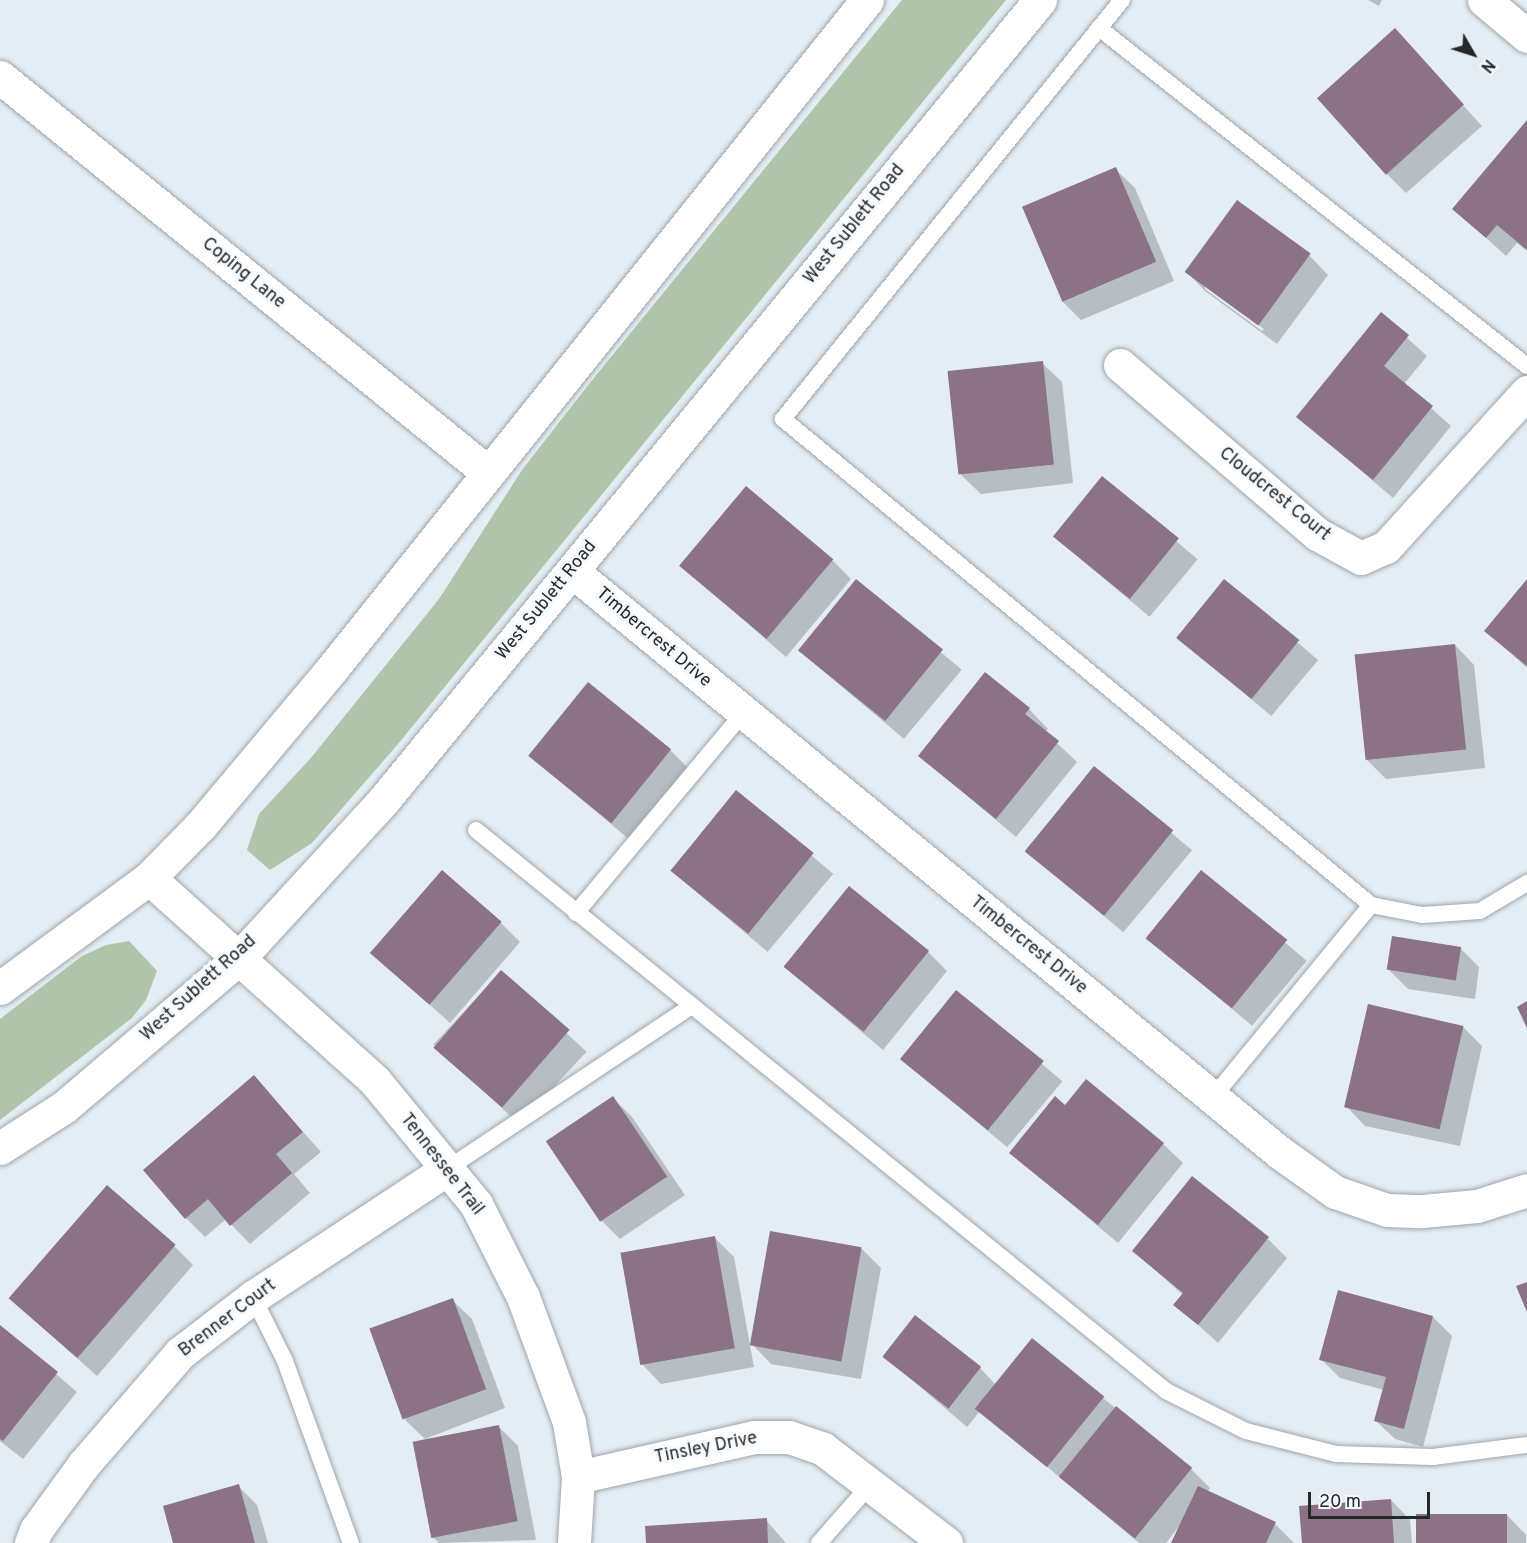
<!DOCTYPE html>
<html>
<head>
<meta charset="utf-8">
<style>
	body { margin:0 }
	#map { position:relative; width:1527px; height:1543px; overflow:hidden; background:#e4edf4; font-family:Overpass,sans-serif }
	div>[style] { position:absolute }
	.green>* { inset:0; background:#b0c3ab }
	.shadow>* { inset:0; background:#0003; transform-origin:0 0 }
	.building>* { inset:0; background:#8b7287; transform-origin:0 0 }
	.roads { filter:drop-shadow(0 0 2px #9da5ac) drop-shadow(0 0 2px #9da5ac) }
	.lane>* { height:16px; margin:-8px; padding:0 8px; transform-origin:8px; border-radius:8px; background:#fff }
	.street>* { height:33px; margin:-16.5px; padding:0 16.5px; transform-origin:16.5px; border-radius:16.5px; background:#fff }
	.secondary>* { height:33px; margin:-16.5px; padding:0 16.5px; transform-origin:16.5px; border-radius:16.5px; background:#fff }
	span { translate:-50% -50%; white-space:nowrap; text-align:center; line-height:1.15; -webkit-text-stroke:6px #f5fafe; paint-order:stroke }
	.street-label { font-size:18px; color:#25282b }
	.north { position:absolute; left:1443px; top:24px; width:60px; height:60px; -webkit-text-stroke:4px #f5fafe; paint-order:stroke; rotate:129deg; font-size:16px; font-weight:700; line-height:24px; text-align:center; color:#25282b }
	.north::after { content:''; display:block; margin:auto; width:21px; height:27px; background:#25282b; clip-path:polygon(50% 0,100% 100%,50% 72%,0 100%) }
	.scale { position:absolute; left:1308px; top:1492px; width:122px; height:27px; box-sizing:border-box; border:3px solid #25282b; border-top:0; padding-left:8px; font-size:18px; line-height:21px; white-space:nowrap; color:#25282b; -webkit-text-stroke:4px #f5fafe; paint-order:stroke }
</style>
</head>
<body>
<div id="map">
	<div class="green">
		<i style="clip-path:polygon(902px 0,1006px 0,398px 744px,312px 843px,270px 870px,247px 850px,259px 814px,310px 759px,439px 599px,522px 470px,589px 384px)"></i>
		<i style="clip-path:polygon(129px 941px,157px 971px,146px 1000px,132px 1018px,0 1120px,0 1019px,82px 956px,106px 945px)"></i>
	</div>
	<div class="shadow">
		<i style="clip-path:polygon(1368px 0,1382px 0,1379px 6px)"></i>
		<i style="clip-path:polygon(1395px 30px,1482px 126px,1406px 193px,1387px 174px)"></i>
		<i style="clip-path:polygon(1527px 122px,1527px 251px,1517px 243px,1506px 256px,1454px 209px)"></i>
		<i style="clip-path:polygon(1115px 169px,1135px 188px,1174px 281px,1081px 320px,1062px 301px)"></i>
		<i style="clip-path:polygon(evenodd,1309px 255px,1328px 275px,1277px 344px,1205px 291px,1186px 271px,1309px 255px,1205px 285px,1264px 329px,1262px 331px,1205px 289px,1205px 285px)"></i>
		<i style="clip-path:polygon(1381px 314px,1427px 356px,1404px 384px,1451px 426px,1393px 498px,1298px 417px)"></i>
		<i style="clip-path:polygon(1042px 363px,1062px 382px,1073px 483px,981px 494px,961px 475px)"></i>
		<i style="left:1102px;top:479px;width:125px;height:75px;rotate:40deg"></i>
		<i style="clip-path:polygon(832px 560px,851px 579px,786px 657px,682px 566px)"></i>
		<i style="left:856px;top:581px;width:138px;height:90px;rotate:40deg"></i>
		<i style="left:1224px;top:581px;width:123px;height:73px;rotate:40deg"></i>
		<i style="clip-path:polygon(1527px 581px,1527px 668px,1486px 631px)"></i>
		<i style="clip-path:polygon(1455px 645px,1474px 665px,1485px 768px,1386px 779px,1367px 760px)"></i>
		<i style="clip-path:polygon(986px 674px,1029px 709px,1048px 729px,1045px 732px,1077px 762px,1016px 837px,920px 756px)"></i>
		<i style="clip-path:polygon(670px 750px,689px 769px,631px 841px,530px 756px)"></i>
		<i style="left:1094px;top:768px;width:128px;height:107px;rotate:40deg"></i>
		<i style="left:736px;top:792px;width:127px;height:102px;rotate:40deg"></i>
		<i style="left:1201px;top:872px;width:138px;height:85px;rotate:40deg"></i>
		<i style="clip-path:polygon(501px 923px,520px 942px,450px 1023px,372px 953px)"></i>
		<i style="clip-path:polygon(1460px 948px,1479px 967px,1475px 999px,1408px 989px,1388px 969px)"></i>
		<i style="clip-path:polygon(928px 952px,947px 971px,883px 1050px,785px 967px)"></i>
		<i style="left:501px;top:972px;width:117px;height:99px;rotate:43deg"></i>
		<i style="left:956px;top:992px;width:139px;height:86px;rotate:40deg"></i>
		<i style="clip-path:polygon(1463px 1027px,1482px 1046px,1460px 1146px,1365px 1126px,1346px 1106px)"></i>
		<i style="clip-path:polygon(254px 1077px,321px 1152px,294px 1174px,310px 1193px,250px 1244px,226px 1219px,205px 1237px,186px 1218px)"></i>
		<i style="clip-path:polygon(613px 1098px,632px 1117px,685px 1195px,620px 1239px,601px 1220px,548px 1142px)"></i>
		<i style="clip-path:polygon(1066px 1107px,1163px 1144px,1183px 1163px,1118px 1243px,1011px 1153px)"></i>
		<i style="clip-path:polygon(715px 1238px,734px 1257px,754px 1367px,661px 1384px,642px 1364px)"></i>
		<i style="clip-path:polygon(1268px 1239px,1287px 1258px,1218px 1343px,1175px 1304px,1183px 1295px,1134px 1251px)"></i>
		<i style="clip-path:polygon(174px 1246px,193px 1265px,97px 1376px,11px 1299px)"></i>
		<i style="clip-path:polygon(861px 1248px,881px 1268px,861px 1379px,771px 1364px,752px 1344px)"></i>
		<i style="clip-path:polygon(452px 1300px,472px 1319px,505px 1408px,425px 1439px,405px 1420px)"></i>
		<i style="clip-path:polygon(1433px 1317px,1452px 1336px,1423px 1447px,1395px 1439px,1375px 1420px,1384px 1390px,1340px 1378px,1321px 1359px)"></i>
		<i style="clip-path:polygon(0 1326px,77px 1392px,23px 1459px,0 1441px)"></i>
		<i style="clip-path:polygon(884px 1356px,980px 1368px,996px 1385px,1103px 1398px,1191px 1469px,1210px 1488px,1207px 1492px,1275px 1524px,1294px 1543px,1173px 1543px,1180px 1525px,1166px 1543px,1139px 1543px,980px 1411px,967px 1427px)"></i>
		<i style="clip-path:polygon(499px 1427px,518px 1446px,536px 1540px,439px 1543px,433px 1537px)"></i>
		<i style="clip-path:polygon(238px 1486px,257px 1505px,268px 1543px,175px 1543px)"></i>
		<i style="clip-path:polygon(1391px 1500px,1410px 1520px,1412px 1543px,1303px 1543px)"></i>
		<i style="clip-path:polygon(1507px 1515px,1526px 1535px,1526px 1543px,1418px 1543px)"></i>
		<i style="clip-path:polygon(766px 1520px,786px 1543px,648px 1543px)"></i>
	</div>
	<div class="building">
		<i style="left:1395px;top:28px;width:103px;height:105px;rotate:48deg"></i>
		<i style="clip-path:polygon(1527px 120px,1527px 250px,1497px 225px,1486px 238px,1452px 209px)"></i>
		<i style="left:1116px;top:167px;width:103px;height:102px;rotate:67deg"></i>
		<i style="left:1237px;top:200px;width:91px;height:89px;rotate:36deg"></i>
		<i style="clip-path:polygon(1381px 312px,1409px 335px,1384px 366px,1433px 406px,1373px 480px,1296px 417px)"></i>
		<i style="left:1043px;top:361px;width:104px;height:96px;rotate:84deg"></i>
		<i style="left:1102px;top:476px;width:99px;height:78px;rotate:39deg"></i>
		<i style="left:746px;top:486px;width:114px;height:104px;rotate:40deg"></i>
		<i style="left:856px;top:579px;width:112px;height:92px;rotate:39deg"></i>
		<i style="left:1224px;top:579px;width:97px;height:76px;rotate:39deg"></i>
		<i style="clip-path:polygon(1527px 579px,1527px 666px,1484px 631px)"></i>
		<i style="left:1455px;top:644px;width:106px;height:101px;rotate:84deg"></i>
		<i style="clip-path:polygon(985px 672px,1030px 708px,1025px 714px,1059px 741px,996px 819px,918px 756px)"></i>
		<i style="left:588px;top:682px;width:107px;height:95px;rotate:39deg"></i>
		<i style="left:1094px;top:766px;width:102px;height:110px;rotate:39deg"></i>
		<i style="left:736px;top:790px;width:100px;height:104px;rotate:39deg"></i>
		<i style="left:442px;top:870px;width:79px;height:110px;rotate:41deg"></i>
		<i style="left:1201px;top:870px;width:111px;height:88px;rotate:39deg"></i>
		<i style="left:849px;top:886px;width:103px;height:104px;rotate:39deg"></i>
		<i style="left:1392px;top:936px;width:70px;height:34px;rotate:9deg"></i>
		<i style="left:501px;top:970px;width:91px;height:103px;rotate:41deg"></i>
		<i style="left:956px;top:990px;width:113px;height:89px;rotate:39deg"></i>
		<i style="clip-path:polygon(1527px 1001px,1527px 1028px,1517px 1007px)"></i>
		<i style="left:1368px;top:1004px;width:98px;height:106px;rotate:13deg"></i>
		<i style="clip-path:polygon(254px 1075px,303px 1132px,276px 1154px,292px 1173px,230px 1226px,208px 1199px,185px 1219px,143px 1170px)"></i>
		<i style="clip-path:polygon(1086px 1079px,1164px 1143px,1098px 1225px,1009px 1153px,1055px 1096px,1065px 1105px)"></i>
		<i style="left:613px;top:1096px;width:97px;height:81px;rotate:56deg"></i>
		<i style="clip-path:polygon(1192px 1176px,1269px 1237px,1198px 1325px,1173px 1305px,1183px 1293px,1132px 1251px)"></i>
		<i style="left:107px;top:1185px;width:91px;height:150px;rotate:41deg"></i>
		<i style="left:770px;top:1231px;width:93px;height:116px;rotate:10deg"></i>
		<i style="left:715px;top:1236px;width:114px;height:96px;rotate:80deg"></i>
		<i style="clip-path:polygon(1527px 1282px,1527px 1312px,1516px 1286px)"></i>
		<i style="clip-path:polygon(1338px 1290px,1433px 1316px,1404px 1429px,1374px 1421px,1386px 1377px,1319px 1360px)"></i>
		<i style="left:453px;top:1298px;width:97px;height:89px;rotate:70deg"></i>
		<i style="left:915px;top:1315px;width:84px;height:53px;rotate:38deg"></i>
		<i style="clip-path:polygon(0 1325px,58px 1372px,3px 1441px,0 1439px)"></i>
		<i style="left:1032px;top:1338px;width:93px;height:91px;rotate:39deg"></i>
		<i style="left:1116px;top:1406px;width:98px;height:91px;rotate:39deg"></i>
		<i style="left:499px;top:1425px;width:98px;height:88px;rotate:79deg"></i>
		<i style="clip-path:polygon(239px 1484px,255px 1543px,173px 1543px,163px 1506px)"></i>
		<i style="clip-path:polygon(1198px 1486px,1276px 1522px,1266px 1543px,1171px 1543px)"></i>
		<i style="clip-path:polygon(1391px 1499px,1394px 1543px,1302px 1543px,1299px 1506px)"></i>
		<i style="left:1416px;top:1514px;width:91px;height:29px"></i>
		<i style="clip-path:polygon(767px 1518px,768px 1543px,646px 1543px,645px 1526px)"></i>
	</div>
	<div class="roads">
		<div class="lane">
			<i style="left:1122px;top:0;width:539px;rotate:128.98deg"></i>
			<i style="left:783px;top:419px;width:763px;rotate:39.57deg"></i>
			<i style="left:1371px;top:905px;width:52px;rotate:11.1deg"></i>
			<i style="left:1422px;top:915px;width:58px;rotate:-3.9deg"></i>
			<i style="left:1480px;top:911px;width:55px;rotate:-30.8deg"></i>
			<i style="left:1099px;top:28px;width:545px;rotate:38.3deg"></i>
			<i style="left:476px;top:830px;width:889px;rotate:39.11deg"></i>
			<i style="left:1166px;top:1391px;width:89px;rotate:26.6deg"></i>
			<i style="left:1246px;top:1431px;width:93px;rotate:14.3deg"></i>
			<i style="left:1336px;top:1454px;width:97px;rotate:1.8deg"></i>
			<i style="left:1433px;top:1457px;width:95px;rotate:-7.3deg"></i>
			<i style="left:576px;top:913px;width:261px;rotate:-50.1deg"></i>
			<i style="left:1214px;top:1096px;width:247px;rotate:-50.6deg"></i>
			<i style="left:447px;top:1169px;width:293px;rotate:-33.7deg"></i>
			<i style="left:253px;top:1297px;width:72px;rotate:63.4deg"></i>
			<i style="left:285px;top:1361px;width:194px;rotate:70.1deg"></i>
			<i style="left:819px;top:1543px;width:76px;rotate:-48.7deg"></i>
		</div>
		<div class="street">
			<i style="left:1484px;top:0;width:56px;rotate:39.9deg"></i>
			<i style="left:0;top:77px;width:626px;rotate:39.03deg"></i>
			<i style="left:1120px;top:365px;width:260px;rotate:40.6deg"></i>
			<i style="left:1317px;top:534px;width:50px;rotate:28.6deg"></i>
			<i style="left:1361px;top:558px;width:27px;rotate:-24deg"></i>
			<i style="left:1386px;top:547px;width:210px;rotate:-47.7deg"></i>
			<i style="left:572px;top:571px;width:915px;rotate:39.41deg"></i>
			<i style="left:1279px;top:1152px;width:69px;rotate:35.5deg"></i>
			<i style="left:1335px;top:1192px;width:55px;rotate:19.1deg"></i>
			<i style="left:1387px;top:1210px;width:35px;rotate:2deg"></i>
			<i style="left:1422px;top:1211px;width:55px;rotate:-5.2deg"></i>
			<i style="left:1477px;top:1206px;width:52px;rotate:-17.7deg"></i>
			<i style="left:578px;top:1477px;width:180px;rotate:-12.8deg"></i>
			<i style="left:754px;top:1437px;width:35px"></i>
			<i style="left:789px;top:1437px;width:36px;rotate:19deg"></i>
			<i style="left:823px;top:1449px;width:155px;rotate:37.4deg"></i>
			<i style="left:31px;top:1543px;width:14px;rotate:-69deg"></i>
			<i style="left:36px;top:1530px;width:82px;rotate:-54deg"></i>
			<i style="left:84px;top:1464px;width:147px;rotate:-49.1deg"></i>
			<i style="left:180px;top:1353px;width:92px;rotate:-37.5deg"></i>
			<i style="left:253px;top:1297px;width:232px;rotate:-33.4deg"></i>
		</div>
		<div class="secondary">
			<i style="left:149px;top:878px;width:304px;rotate:41.9deg"></i>
			<i style="left:375px;top:1081px;width:159px;rotate:50.6deg"></i>
			<i style="left:476px;top:1204px;width:104px;rotate:63.2deg"></i>
			<i style="left:523px;top:1297px;width:133px;rotate:69.8deg"></i>
			<i style="left:569px;top:1422px;width:56px;rotate:80.7deg"></i>
			<i style="left:578px;top:1477px;width:66px;rotate:93.5deg"></i>
			<i style="left:0;top:988px;width:185px;rotate:-36.4deg"></i>
			<i style="left:149px;top:878px;width:74px;rotate:-45.5deg"></i>
			<i style="left:201px;top:825px;width:202px;rotate:-50deg"></i>
			<i style="left:331px;top:670px;width:858px;rotate:-51.34deg"></i>
			<i style="left:0;top:1148px;width:76px;rotate:-32.6deg"></i>
			<i style="left:64px;top:1107px;width:231px;rotate:-40.4deg"></i>
			<i style="left:240px;top:957px;width:212px;rotate:-47.5deg"></i>
			<i style="left:383px;top:801px;width:1036px;rotate:-50.64deg"></i>
		</div>
	</div>
	<div class="street-label">
		<span style="left:855px;top:225px;rotate:-51deg">West Sublett Road</span>
		<span style="left:243px;top:274px;rotate:39deg">Coping Lane</span>
		<span style="left:1274px;top:495px;rotate:39deg">Cloudcrest Court</span>
		<span style="left:547px;top:601px;rotate:-51deg">West Sublett Road</span>
		<span style="left:653px;top:638px;rotate:40deg">Timbercrest Drive</span>
		<span style="left:1028px;top:946px;rotate:39deg">Timbercrest Drive</span>
		<span style="left:199px;top:989px;rotate:-42deg">West Sublett Road</span>
		<span style="left:441px;top:1165px;rotate:52deg">Tennessee Trail</span>
		<span style="left:228px;top:1319px;rotate:-37deg">Brenner Court</span>
		<span style="left:706px;top:1449px;rotate:-11deg">Tinsley Drive</span>
	</div>
	<div class="north">N</div>
	<div class="scale">20 m</div>
</div>
</body>
</html>
